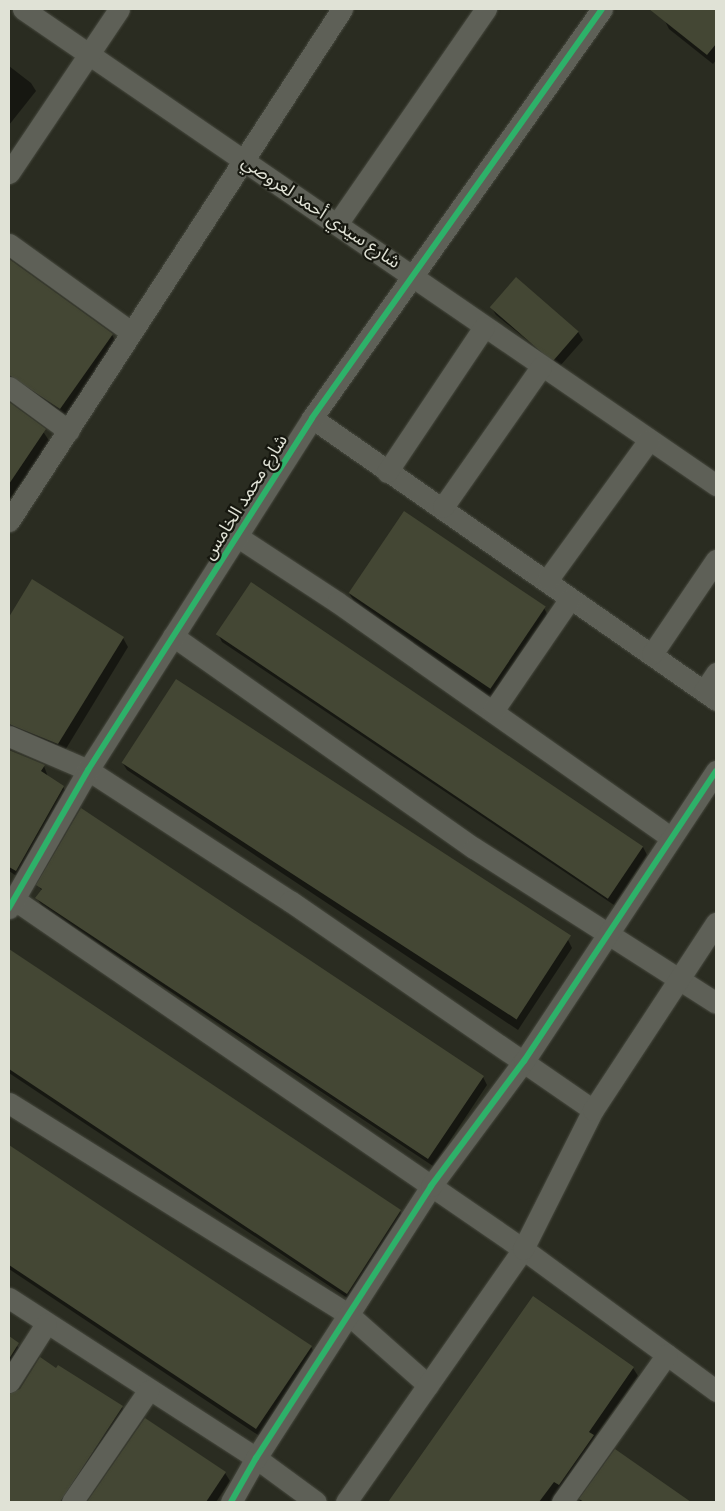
<!DOCTYPE html>
<html>
<head>
<meta charset="utf-8">
<style>
	body { margin:0 }
	#map { position:relative; width:725px; height:1511px; overflow:hidden; background:#2a2c21; font-family:Mulish,"Noto Sans Arabic",sans-serif }
	div>[style] { position:absolute }
	.shadow>* { inset:0; background:#0007 }
	.building>* { inset:0; background:#444734; transform-origin:0 0 }
	.roads { filter:drop-shadow(0 0 1px #47493f) drop-shadow(0 0 1px #47493f) }
	.street>* { height:21px; margin:-10.5px; padding:0 10.5px; transform-origin:10.5px; border-radius:10.5px; background:#5e6057 }
	.cycleway>* { height:6px; margin:-3px; padding:0 3px; transform-origin:3px; border-radius:3px; background:#2db169 }
	span { translate:-50% -50%; white-space:nowrap; text-align:center; line-height:1.15; -webkit-text-stroke:4.5px #16170f; paint-order:stroke }
	.street-label { font-size:18px; color:#e0e2d6 }
	.frame { position:absolute; inset:0; border:10px solid #e0e2d6; pointer-events:none }
</style>
</head>
<body>
<div id="map">
	<div class="shadow">
		<i style="clip-path:polygon(670px 9px,711px 9px,716px 13px,716px 60px,713px 64px,669px 29px,664px 19px)"></i>
		<i style="clip-path:polygon(9px 66px,31px 83px,36px 91px,9px 125px)"></i>
		<i style="clip-path:polygon(9px 261px,112px 335px,117px 344px,65px 417px,9px 385px)"></i>
		<i style="clip-path:polygon(491px 307px,578px 332px,583px 340px,560px 366px,496px 315px)"></i>
		<i style="clip-path:polygon(9px 404px,44px 433px,50px 442px,9px 500px)"></i>
		<i style="clip-path:polygon(32px 581px,123px 638px,128px 647px,64px 752px,9px 735px,9px 619px)"></i>
		<i style="clip-path:polygon(349px 593px,544px 608px,552px 623px,498px 703px,358px 608px)"></i>
		<i style="clip-path:polygon(218px 634px,643px 847px,647px 855px,614px 905px,222px 642px)"></i>
		<i style="clip-path:polygon(9px 750px,44px 766px,48px 777px,63px 787px,69px 796px,21px 879px,9px 871px)"></i>
		<i style="clip-path:polygon(122px 762px,568px 940px,572px 948px,518px 1030px,127px 770px)"></i>
		<i style="clip-path:polygon(38px 885px,483px 1077px,487px 1085px,433px 1166px,42px 906px,37px 898px,42px 891px)"></i>
		<i style="clip-path:polygon(14px 954px,400px 1211px,404px 1219px,352px 1301px,9px 1073px,9px 961px)"></i>
		<i style="clip-path:polygon(9px 1146px,311px 1347px,316px 1355px,261px 1437px,9px 1269px)"></i>
		<i style="clip-path:polygon(533px 1298px,633px 1368px,638px 1376px,594px 1438px,557px 1502px,389px 1502px)"></i>
		<i style="clip-path:polygon(9px 1338px,23px 1352px,9px 1374px)"></i>
		<i style="clip-path:polygon(58px 1366px,122px 1407px,126px 1415px,66px 1502px,9px 1502px,9px 1444px)"></i>
		<i style="clip-path:polygon(145px 1420px,225px 1473px,230px 1481px,216px 1502px,88px 1502px)"></i>
		<i style="clip-path:polygon(615px 1451px,689px 1502px,579px 1502px)"></i>
	</div>
	<div class="building">
		<i style="clip-path:polygon(649px 9px,716px 9px,716px 44px,707px 55px)"></i>
		<i style="clip-path:polygon(9px 259px,113px 334px,60px 409px,9px 375px)"></i>
		<i style="left:516px;top:277px;width:83px;height:40px;rotate:41deg"></i>
		<i style="clip-path:polygon(9px 402px,46px 429px,9px 484px)"></i>
		<i style="left:404px;top:511px;width:171px;height:99px;rotate:34deg"></i>
		<i style="clip-path:polygon(32px 579px,124px 637px,58px 744px,9px 724px,9px 617px)"></i>
		<i style="left:251px;top:582px;width:473px;height:63px;rotate:34deg"></i>
		<i style="left:176px;top:679px;width:471px;height:100px;rotate:33deg"></i>
		<i style="clip-path:polygon(9px 750px,45px 765px,41px 771px,64px 786px,16px 871px,9px 867px)"></i>
		<i style="clip-path:polygon(81px 808px,484px 1076px,428px 1159px,35px 898px,42px 889px,36px 885px)"></i>
		<i style="clip-path:polygon(9px 949px,401px 1210px,347px 1294px,9px 1069px)"></i>
		<i style="clip-path:polygon(9px 1145px,312px 1346px,256px 1429px,9px 1265px)"></i>
		<i style="clip-path:polygon(533px 1296px,634px 1367px,589px 1432px,594px 1435px,559px 1485px,554px 1482px,539px 1502px,388px 1502px)"></i>
		<i style="clip-path:polygon(9px 1336px,19px 1343px,9px 1359px)"></i>
		<i style="clip-path:polygon(40px 1357px,56px 1368px,58px 1365px,123px 1406px,60px 1502px,9px 1502px,9px 1394px,20px 1389px)"></i>
		<i style="clip-path:polygon(145px 1418px,226px 1472px,206px 1502px,87px 1502px)"></i>
		<i style="clip-path:polygon(615px 1449px,691px 1502px,584px 1502px,579px 1499px)"></i>
	</div>
	<div class="roads">
		<div class="street">
			<i style="left:23px;top:9px;width:841px;rotate:34.48deg"></i>
			<i style="left:9px;top:173px;width:197px;rotate:-56.1deg"></i>
			<i style="left:337px;top:224px;width:262px;rotate:-55.3deg"></i>
			<i style="left:9px;top:244px;width:150px;rotate:35.8deg"></i>
			<i style="left:9px;top:387px;width:74px;rotate:36.3deg"></i>
			<i style="left:312px;top:418px;width:493px;rotate:34.9deg"></i>
			<i style="left:387px;top:472px;width:174px;rotate:-56.2deg"></i>
			<i style="left:443px;top:507px;width:171px;rotate:-55deg"></i>
			<i style="left:9px;top:521px;width:611px;rotate:-56.96deg"></i>
			<i style="left:238px;top:537px;width:118px;rotate:33.3deg"></i>
			<i style="left:337px;top:602px;width:409px;rotate:35.2deg"></i>
			<i style="left:548px;top:579px;width:172px;rotate:-54deg"></i>
			<i style="left:173px;top:636px;width:368px;rotate:35.2deg"></i>
			<i style="left:474px;top:848px;width:287px;rotate:32.6deg"></i>
			<i style="left:652px;top:654px;width:114px;rotate:-55.8deg"></i>
			<i style="left:704px;top:691px;width:22px;rotate:-56deg"></i>
			<i style="left:493px;top:711px;width:135px;rotate:-55.6deg"></i>
			<i style="left:9px;top:736px;width:86px;rotate:23.3deg"></i>
			<i style="left:88px;top:770px;width:241px;rotate:33deg"></i>
			<i style="left:290px;top:901px;width:368px;rotate:34.6deg"></i>
			<i style="left:15px;top:900px;width:616px;rotate:34.49deg"></i>
			<i style="left:523px;top:1249px;width:240px;rotate:36.3deg"></i>
			<i style="left:9px;top:908px;width:159px;rotate:-60.2deg"></i>
			<i style="left:88px;top:770px;width:417px;rotate:-57.5deg"></i>
			<i style="left:312px;top:418px;width:501px;rotate:-54.66deg"></i>
			<i style="left:9px;top:1103px;width:399px;rotate:31.9deg"></i>
			<i style="left:348px;top:1314px;width:107px;rotate:41.6deg"></i>
			<i style="left:9px;top:1298px;width:294px;rotate:32.9deg"></i>
			<i style="left:256px;top:1458px;width:74px;rotate:36.3deg"></i>
			<i style="left:9px;top:1382px;width:69px;rotate:-57.5deg"></i>
			<i style="left:72px;top:1502px;width:135px;rotate:-55.6deg"></i>
			<i style="left:231px;top:1502px;width:51px;rotate:-60.4deg"></i>
			<i style="left:256px;top:1458px;width:323px;rotate:-57.2deg"></i>
			<i style="left:431px;top:1186px;width:156px;rotate:-53.4deg"></i>
			<i style="left:524px;top:1061px;width:348px;rotate:-56.5deg"></i>
			<i style="left:346px;top:1502px;width:309px;rotate:-55deg"></i>
			<i style="left:523px;top:1249px;width:156px;rotate:-63.3deg"></i>
			<i style="left:593px;top:1110px;width:224px;rotate:-56.7deg"></i>
			<i style="left:562px;top:1502px;width:181px;rotate:-54.6deg"></i>
		</div>
	</div>
	<div class="cycleway">
		<i style="left:9px;top:908px;width:159px;rotate:-60.2deg"></i>
		<i style="left:88px;top:770px;width:417px;rotate:-57.5deg"></i>
		<i style="left:312px;top:418px;width:501px;rotate:-54.66deg"></i>
		<i style="left:231px;top:1502px;width:51px;rotate:-60.4deg"></i>
		<i style="left:256px;top:1458px;width:323px;rotate:-57.2deg"></i>
		<i style="left:431px;top:1186px;width:156px;rotate:-53.4deg"></i>
		<i style="left:524px;top:1061px;width:348px;rotate:-56.5deg"></i>
	</div>
	<div class="street-label">
		<span style="left:321px;top:212px;rotate:34deg">شارع سيدي أحمد لعروصي</span>
		<span style="left:245px;top:497px;rotate:-58deg">شارع محمد الخامس</span>
	</div>
	<div class="frame"></div>
</div>
</body>
</html>
